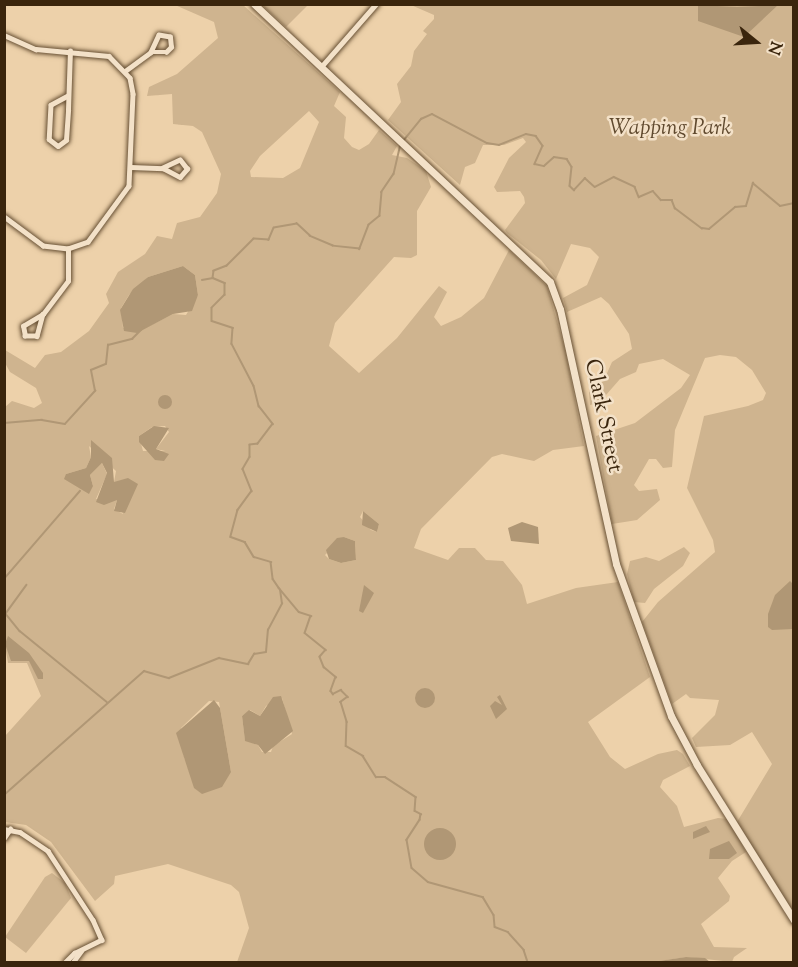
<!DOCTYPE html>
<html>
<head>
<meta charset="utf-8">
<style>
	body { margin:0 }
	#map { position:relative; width:798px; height:967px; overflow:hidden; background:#edd1aa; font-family:"Sorts Mill Goudy",serif }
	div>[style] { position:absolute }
	.green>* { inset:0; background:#cfb48f }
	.water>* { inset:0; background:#b09775 }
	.round { border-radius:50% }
	.stream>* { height:1.5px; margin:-0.75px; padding:0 0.75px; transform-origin:0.75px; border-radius:0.75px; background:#b09775 }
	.roads { filter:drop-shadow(0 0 2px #675034) drop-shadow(0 0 2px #675034) }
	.street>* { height:4.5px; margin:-2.25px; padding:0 2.25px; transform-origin:2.25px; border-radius:2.25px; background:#f3e1c8 }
	.secondary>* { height:7px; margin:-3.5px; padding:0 3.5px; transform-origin:3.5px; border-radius:3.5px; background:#f3e1c8 }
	span { translate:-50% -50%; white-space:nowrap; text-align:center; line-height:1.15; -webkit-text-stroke:5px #f3e1c8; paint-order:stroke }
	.park-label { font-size:22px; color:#5f492e; font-style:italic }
	.street-label { font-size:22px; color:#3a250d }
	.frame { position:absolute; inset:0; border:6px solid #3a250d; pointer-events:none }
	.north { position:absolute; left:726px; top:12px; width:60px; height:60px; -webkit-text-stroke:4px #f3e1c8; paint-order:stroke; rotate:108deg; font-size:16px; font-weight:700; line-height:24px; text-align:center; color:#3a250d }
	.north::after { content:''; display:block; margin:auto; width:21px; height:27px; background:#3a250d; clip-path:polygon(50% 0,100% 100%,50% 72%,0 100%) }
</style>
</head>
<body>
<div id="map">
	<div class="green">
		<i style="clip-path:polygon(evenodd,175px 5px,243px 5px,340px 92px,334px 106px,346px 117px,344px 138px,352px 147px,359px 150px,369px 144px,379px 130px,397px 146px,392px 155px,407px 158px,426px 171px,431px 187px,417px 211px,417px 255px,411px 258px,394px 257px,335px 323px,329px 346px,359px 373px,397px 338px,439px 286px,447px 292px,434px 317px,441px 326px,461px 317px,484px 298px,509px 250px,547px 286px,565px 349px,584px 446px,553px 450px,534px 461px,502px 454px,492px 457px,421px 529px,414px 548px,448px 560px,459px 548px,475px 548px,486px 560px,503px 561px,522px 585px,527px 604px,576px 588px,618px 582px,650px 677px,588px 722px,610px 757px,625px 769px,658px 754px,677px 750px,683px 754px,690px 766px,663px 780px,660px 787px,677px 806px,684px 827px,718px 818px,728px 819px,746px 852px,732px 861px,718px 878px,730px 896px,729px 901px,701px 924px,714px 947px,747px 948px,734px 957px,732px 962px,687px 957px,652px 962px,237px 962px,249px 928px,239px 892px,231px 885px,168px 864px,115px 876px,114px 884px,95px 901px,51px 842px,26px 825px,5px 822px,5px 736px,41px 696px,27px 663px,8px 663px,5px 646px,5px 407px,12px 401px,34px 408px,42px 403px,36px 388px,10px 372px,5px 363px,5px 350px,35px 368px,45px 355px,61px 352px,89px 331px,109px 303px,106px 294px,118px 272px,145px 254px,157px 236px,172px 239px,177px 223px,200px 217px,217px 193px,221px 174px,202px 132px,193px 126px,173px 124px,172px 94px,147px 96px,149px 87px,177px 74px,218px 38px,214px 22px,175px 5px,309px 111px,319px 122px,300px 168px,283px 178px,251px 177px,250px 171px,260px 156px,309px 111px,175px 5px,183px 266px,195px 275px,198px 295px,186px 315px,173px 314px,147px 327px,123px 328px,121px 308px,129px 295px,148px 277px,183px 266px,175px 5px,165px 426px,169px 432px,156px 449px,165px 451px,143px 451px,139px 436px,152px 427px,165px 426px,175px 5px,89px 446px,116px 471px,114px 482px,123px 514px,114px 509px,117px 500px,96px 499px,107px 474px,102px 463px,90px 475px,93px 486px,66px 474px,86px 468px,91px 457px,89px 446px,175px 5px,363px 511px,379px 524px,377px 532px,371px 530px,360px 517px,363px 511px,175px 5px,344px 537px,355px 541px,356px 560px,341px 563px,329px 559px,325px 555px,344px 537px,175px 5px,282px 698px,292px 734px,273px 746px,271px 752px,262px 752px,258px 745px,245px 740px,242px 716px,250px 710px,260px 716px,266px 706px,282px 698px,175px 5px,209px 701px,219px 702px,231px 772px,185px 760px,183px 753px,181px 728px,209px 701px)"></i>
		<i style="clip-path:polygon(262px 5px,308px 5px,286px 27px)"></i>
		<i style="clip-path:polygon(411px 5px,793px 5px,793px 912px,737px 822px,772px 764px,752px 732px,730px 745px,696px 747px,692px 738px,715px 715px,719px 700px,690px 698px,686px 694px,672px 704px,642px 622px,658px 602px,715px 552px,713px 540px,687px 488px,704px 416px,748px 406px,763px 400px,766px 393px,752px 370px,736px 357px,720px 355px,705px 358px,675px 430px,672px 467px,663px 468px,656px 459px,649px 459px,634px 485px,639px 491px,657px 489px,660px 500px,637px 520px,612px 524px,596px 436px,635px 423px,681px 388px,690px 375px,663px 359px,639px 364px,636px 372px,620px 379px,599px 403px,590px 405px,589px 392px,604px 380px,612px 362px,632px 349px,629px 334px,609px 304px,601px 297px,567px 312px,563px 298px,587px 285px,599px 257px,590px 248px,571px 244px,556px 279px,541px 260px,507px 233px,505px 230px,525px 203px,524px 197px,520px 191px,497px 192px,494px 187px,509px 158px,526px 142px,523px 138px,504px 145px,483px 145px,475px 163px,465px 167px,460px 185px,388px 120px,401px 102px,397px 84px,411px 66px,414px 51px,427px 34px,423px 31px,434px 19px,434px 15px)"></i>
		<i style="clip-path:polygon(684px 547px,690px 553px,683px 566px,654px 589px,645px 603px,634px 602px,627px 574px,630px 561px,646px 557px,659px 561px)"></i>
		<i style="clip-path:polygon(52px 873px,65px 883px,71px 898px,26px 953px,5px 937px,45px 877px)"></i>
	</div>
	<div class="water">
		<i style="clip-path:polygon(698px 5px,737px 7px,778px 5px,744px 37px,698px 21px)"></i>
		<i style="clip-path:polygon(183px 266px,195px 275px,198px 295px,192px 311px,173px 314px,137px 333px,124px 331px,120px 310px,133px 289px,148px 277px)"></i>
		<i class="round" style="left:158px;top:395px;width:14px;height:14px"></i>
		<i style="clip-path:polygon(154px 426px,169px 428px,156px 449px,169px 454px,164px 461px,155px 460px,139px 442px,139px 436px)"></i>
		<i style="clip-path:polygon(91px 440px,112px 458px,114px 482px,128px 478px,138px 484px,125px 513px,114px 511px,117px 500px,104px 505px,96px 502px,107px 473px,102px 463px,90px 475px,93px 486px,89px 494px,64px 479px,66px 474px,86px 468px,91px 457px)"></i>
		<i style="clip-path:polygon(363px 511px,379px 524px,377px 532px,362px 525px)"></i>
		<i style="clip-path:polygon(522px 522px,538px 527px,539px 544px,511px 541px,508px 528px)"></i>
		<i style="clip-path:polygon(344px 537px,355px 541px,356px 560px,341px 563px,329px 559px,326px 550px,337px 538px)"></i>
		<i style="clip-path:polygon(790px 581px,793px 584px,793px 629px,772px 630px,768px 627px,768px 614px,775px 595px)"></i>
		<i style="clip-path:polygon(364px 585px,374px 593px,363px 613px,359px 611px)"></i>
		<i style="clip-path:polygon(8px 636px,29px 653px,43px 673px,43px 679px,38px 679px,29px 661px,11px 661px,5px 644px)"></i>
		<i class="round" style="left:415px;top:688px;width:20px;height:20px"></i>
		<i style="clip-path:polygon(500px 695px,507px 709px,496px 719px,490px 706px,495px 701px,502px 705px,497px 697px)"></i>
		<i style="clip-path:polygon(281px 696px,293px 731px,265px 754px,258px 745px,245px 741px,242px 716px,249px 710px,260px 716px,273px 697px)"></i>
		<i style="clip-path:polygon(214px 700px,220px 708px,231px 772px,222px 787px,202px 794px,194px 788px,176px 733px)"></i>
		<i style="clip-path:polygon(706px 826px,710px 832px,693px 839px,693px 832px)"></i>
		<i class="round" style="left:424px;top:828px;width:32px;height:32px"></i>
		<i style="clip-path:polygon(729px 841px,737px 853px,729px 859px,709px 859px,710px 849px)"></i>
		<i style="clip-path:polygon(686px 957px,705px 958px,710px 962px,652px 962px)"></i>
	</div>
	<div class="stream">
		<i style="left:404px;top:140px;width:27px;rotate:-51deg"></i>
		<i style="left:421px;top:119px;width:12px;rotate:-24deg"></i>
		<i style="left:432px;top:114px;width:62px;rotate:27.8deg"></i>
		<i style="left:487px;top:143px;width:12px;rotate:9deg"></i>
		<i style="left:499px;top:145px;width:29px;rotate:-22deg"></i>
		<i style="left:526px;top:134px;width:10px;rotate:11deg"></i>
		<i style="left:536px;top:136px;width:12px;rotate:55deg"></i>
		<i style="left:543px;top:146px;width:20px;rotate:114deg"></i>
		<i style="left:535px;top:164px;width:9px;rotate:13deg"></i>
		<i style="left:544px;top:166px;width:13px;rotate:-42deg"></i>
		<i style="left:554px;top:157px;width:13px;rotate:9deg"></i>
		<i style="left:567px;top:159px;width:9px;rotate:58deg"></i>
		<i style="left:572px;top:167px;width:19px;rotate:96deg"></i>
		<i style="left:570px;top:186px;width:6px;rotate:45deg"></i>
		<i style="left:574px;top:190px;width:16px;rotate:-47deg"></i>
		<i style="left:585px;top:178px;width:13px;rotate:42deg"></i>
		<i style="left:595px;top:187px;width:21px;rotate:-28deg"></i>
		<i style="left:614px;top:177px;width:23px;rotate:25deg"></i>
		<i style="left:635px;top:187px;width:11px;rotate:68deg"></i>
		<i style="left:639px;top:197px;width:15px;rotate:-23deg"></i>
		<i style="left:653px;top:191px;width:12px;rotate:48deg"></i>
		<i style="left:661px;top:200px;width:11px"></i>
		<i style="left:672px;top:200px;width:9px;rotate:69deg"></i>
		<i style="left:675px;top:208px;width:34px;rotate:37deg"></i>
		<i style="left:702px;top:228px;width:7px;rotate:8deg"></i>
		<i style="left:709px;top:229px;width:34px;rotate:-40deg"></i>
		<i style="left:735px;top:207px;width:11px;rotate:-5deg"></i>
		<i style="left:746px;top:206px;width:24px;rotate:-73deg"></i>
		<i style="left:753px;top:183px;width:35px;rotate:40deg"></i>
		<i style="left:780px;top:206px;width:14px;rotate:-12deg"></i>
		<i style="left:401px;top:144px;width:31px;rotate:103deg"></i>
		<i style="left:394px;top:174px;width:22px;rotate:124deg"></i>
		<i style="left:382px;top:192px;width:24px;rotate:95deg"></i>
		<i style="left:380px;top:216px;width:14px;rotate:141deg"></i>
		<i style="left:369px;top:225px;width:26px;rotate:111deg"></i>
		<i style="left:360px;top:249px;width:27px;rotate:-174deg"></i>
		<i style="left:333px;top:246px;width:25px;rotate:-157deg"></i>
		<i style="left:310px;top:236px;width:18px;rotate:-137deg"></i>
		<i style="left:297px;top:224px;width:23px;rotate:170deg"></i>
		<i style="left:274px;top:228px;width:13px;rotate:113deg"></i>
		<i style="left:269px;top:240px;width:15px;rotate:-176deg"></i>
		<i style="left:254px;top:239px;width:38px;rotate:135deg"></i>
		<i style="left:227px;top:266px;width:14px;rotate:159deg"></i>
		<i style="left:214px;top:271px;width:7px;rotate:98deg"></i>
		<i style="left:213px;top:278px;width:13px;rotate:23deg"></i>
		<i style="left:225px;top:283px;width:12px;rotate:90deg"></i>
		<i style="left:225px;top:295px;width:18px;rotate:135deg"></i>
		<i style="left:212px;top:308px;width:13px;rotate:90deg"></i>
		<i style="left:212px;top:321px;width:22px;rotate:18deg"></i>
		<i style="left:233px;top:328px;width:16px;rotate:94deg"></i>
		<i style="left:232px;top:344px;width:47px;rotate:62.4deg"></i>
		<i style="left:254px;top:386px;width:21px;rotate:76deg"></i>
		<i style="left:259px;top:406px;width:23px;rotate:52deg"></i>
		<i style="left:273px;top:424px;width:25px;rotate:127deg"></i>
		<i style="left:258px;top:444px;width:8px;rotate:173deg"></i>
		<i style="left:250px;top:445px;width:12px;rotate:90deg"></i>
		<i style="left:250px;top:457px;width:14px;rotate:120deg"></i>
		<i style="left:243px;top:469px;width:24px;rotate:68deg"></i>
		<i style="left:252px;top:491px;width:24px;rotate:126deg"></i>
		<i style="left:238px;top:510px;width:28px;rotate:105deg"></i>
		<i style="left:231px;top:537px;width:15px;rotate:20deg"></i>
		<i style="left:245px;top:542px;width:17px;rotate:59deg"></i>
		<i style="left:254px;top:557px;width:18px;rotate:16deg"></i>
		<i style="left:271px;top:562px;width:17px;rotate:83deg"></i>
		<i style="left:273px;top:579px;width:11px;rotate:56deg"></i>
		<i style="left:279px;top:588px;width:31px;rotate:50deg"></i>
		<i style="left:299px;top:612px;width:13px;rotate:18deg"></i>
		<i style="left:311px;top:616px;width:18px;rotate:109deg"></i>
		<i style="left:305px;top:633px;width:27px;rotate:39deg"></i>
		<i style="left:326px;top:650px;width:9px;rotate:131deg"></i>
		<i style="left:320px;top:657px;width:11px;rotate:68deg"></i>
		<i style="left:324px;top:667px;width:16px;rotate:40deg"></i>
		<i style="left:336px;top:677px;width:15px;rotate:110deg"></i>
		<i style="left:331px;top:691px;width:4px;rotate:56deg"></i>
		<i style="left:333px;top:694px;width:9px;rotate:-27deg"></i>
		<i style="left:341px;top:690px;width:10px;rotate:45deg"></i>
		<i style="left:348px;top:697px;width:9px;rotate:144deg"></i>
		<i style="left:341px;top:702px;width:21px;rotate:73deg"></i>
		<i style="left:347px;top:722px;width:24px;rotate:92deg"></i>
		<i style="left:346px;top:746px;width:20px;rotate:30deg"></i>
		<i style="left:363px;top:756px;width:25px;rotate:58deg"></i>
		<i style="left:376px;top:777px;width:9px"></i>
		<i style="left:385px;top:777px;width:37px;rotate:33deg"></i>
		<i style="left:416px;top:797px;width:14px;rotate:94deg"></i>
		<i style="left:415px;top:811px;width:7px;rotate:27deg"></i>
		<i style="left:421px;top:814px;width:6px;rotate:99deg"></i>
		<i style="left:420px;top:820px;width:24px;rotate:123deg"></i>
		<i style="left:407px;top:840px;width:28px;rotate:80deg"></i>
		<i style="left:412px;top:868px;width:21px;rotate:41deg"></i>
		<i style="left:428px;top:882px;width:57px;rotate:15.3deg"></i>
		<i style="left:483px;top:897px;width:21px;rotate:59deg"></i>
		<i style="left:494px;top:915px;width:12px;rotate:85deg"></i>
		<i style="left:495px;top:927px;width:14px;rotate:21deg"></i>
		<i style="left:508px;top:932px;width:24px;rotate:48deg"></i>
		<i style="left:524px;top:950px;width:13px;rotate:72deg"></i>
		<i style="left:202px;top:280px;width:11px;rotate:-10deg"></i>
		<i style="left:4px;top:423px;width:38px;rotate:-5deg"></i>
		<i style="left:42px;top:420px;width:23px;rotate:10deg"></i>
		<i style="left:65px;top:424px;width:45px;rotate:-47.7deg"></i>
		<i style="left:95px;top:391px;width:21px;rotate:-101deg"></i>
		<i style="left:91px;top:370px;width:16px;rotate:-22deg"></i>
		<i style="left:106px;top:364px;width:19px;rotate:-84deg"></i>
		<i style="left:108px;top:345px;width:25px;rotate:-14deg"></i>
		<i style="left:132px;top:339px;width:16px;rotate:-45deg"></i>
		<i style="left:4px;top:579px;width:116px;rotate:-49.2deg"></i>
		<i style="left:27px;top:585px;width:36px;rotate:126deg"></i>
		<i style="left:6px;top:614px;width:22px;rotate:51deg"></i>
		<i style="left:20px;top:631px;width:112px;rotate:39.2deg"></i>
		<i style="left:4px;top:795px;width:187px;rotate:-41.5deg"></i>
		<i style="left:144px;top:671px;width:26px;rotate:16deg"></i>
		<i style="left:169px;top:678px;width:54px;rotate:-21.8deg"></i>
		<i style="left:219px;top:658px;width:30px;rotate:12deg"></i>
		<i style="left:248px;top:664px;width:12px;rotate:-59deg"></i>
		<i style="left:254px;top:654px;width:12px;rotate:-9deg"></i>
		<i style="left:266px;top:652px;width:22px;rotate:-85deg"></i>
		<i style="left:268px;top:630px;width:30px;rotate:-62deg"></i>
		<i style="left:282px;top:604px;width:14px;rotate:-98deg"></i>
	</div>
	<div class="roads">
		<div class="street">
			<i style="left:4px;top:35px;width:35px;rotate:24deg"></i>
			<i style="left:36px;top:49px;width:73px;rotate:5.5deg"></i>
			<i style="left:109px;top:56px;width:30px;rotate:46deg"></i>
			<i style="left:130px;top:78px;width:16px;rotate:79deg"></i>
			<i style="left:133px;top:94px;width:92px;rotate:92.5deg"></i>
			<i style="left:129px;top:186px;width:69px;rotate:126.2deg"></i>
			<i style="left:88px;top:242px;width:21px;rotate:161deg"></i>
			<i style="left:68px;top:249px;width:25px;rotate:-173deg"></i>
			<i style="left:43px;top:246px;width:49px;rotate:-143.4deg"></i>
			<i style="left:321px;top:67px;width:84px;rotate:-48.9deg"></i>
			<i style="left:125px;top:71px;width:32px;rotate:-36deg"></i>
			<i style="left:151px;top:52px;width:15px"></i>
			<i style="left:166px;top:52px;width:7px;rotate:-45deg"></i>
			<i style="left:171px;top:47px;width:10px;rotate:-96deg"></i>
			<i style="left:170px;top:37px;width:11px;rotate:-170deg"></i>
			<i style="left:159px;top:35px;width:19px;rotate:115deg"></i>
			<i style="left:68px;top:96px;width:19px;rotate:152deg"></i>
			<i style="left:51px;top:105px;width:34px;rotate:93deg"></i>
			<i style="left:49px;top:139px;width:11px;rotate:38deg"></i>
			<i style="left:58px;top:146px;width:10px;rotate:-37deg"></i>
			<i style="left:66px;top:140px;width:30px;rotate:-86deg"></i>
			<i style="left:68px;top:110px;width:59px;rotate:-88.1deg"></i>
			<i style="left:131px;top:167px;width:32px;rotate:2deg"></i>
			<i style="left:163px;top:168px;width:19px;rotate:28deg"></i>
			<i style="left:180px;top:177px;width:11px;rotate:-49deg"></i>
			<i style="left:187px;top:169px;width:11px;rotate:-128deg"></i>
			<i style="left:180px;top:160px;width:19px;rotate:155deg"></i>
			<i style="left:43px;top:314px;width:23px;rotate:105deg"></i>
			<i style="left:37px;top:336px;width:12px;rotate:180deg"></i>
			<i style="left:25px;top:336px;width:10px;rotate:-101deg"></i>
			<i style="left:23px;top:326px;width:23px;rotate:-31deg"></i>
			<i style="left:43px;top:314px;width:41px;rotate:-52.9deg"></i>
			<i style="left:68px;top:281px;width:32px;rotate:-90deg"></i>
			<i style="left:4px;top:829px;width:16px;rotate:11deg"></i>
			<i style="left:20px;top:832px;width:34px;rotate:34deg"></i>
			<i style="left:48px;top:851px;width:82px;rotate:56.9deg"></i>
			<i style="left:93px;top:920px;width:22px;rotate:66deg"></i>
			<i style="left:102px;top:940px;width:30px;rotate:154deg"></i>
			<i style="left:75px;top:953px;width:13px;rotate:135deg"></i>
			<i style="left:4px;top:838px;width:11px;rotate:-56deg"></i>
			<i style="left:73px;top:962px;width:14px;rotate:-54deg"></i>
		</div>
		<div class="secondary">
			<i style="left:254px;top:4px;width:406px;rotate:43.2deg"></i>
			<i style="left:550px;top:282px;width:29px;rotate:70deg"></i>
			<i style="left:560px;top:309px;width:261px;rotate:77.6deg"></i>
			<i style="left:616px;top:564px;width:162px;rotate:70.1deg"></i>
			<i style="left:671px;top:716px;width:55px;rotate:62deg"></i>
			<i style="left:697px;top:765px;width:183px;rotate:58deg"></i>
		</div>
	</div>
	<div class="park-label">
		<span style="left:670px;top:130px">Wapping Park</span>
	</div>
	<div class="street-label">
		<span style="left:602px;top:416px;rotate:78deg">Clark Street</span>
	</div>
	<div class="frame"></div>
	<div class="north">N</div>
</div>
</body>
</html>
